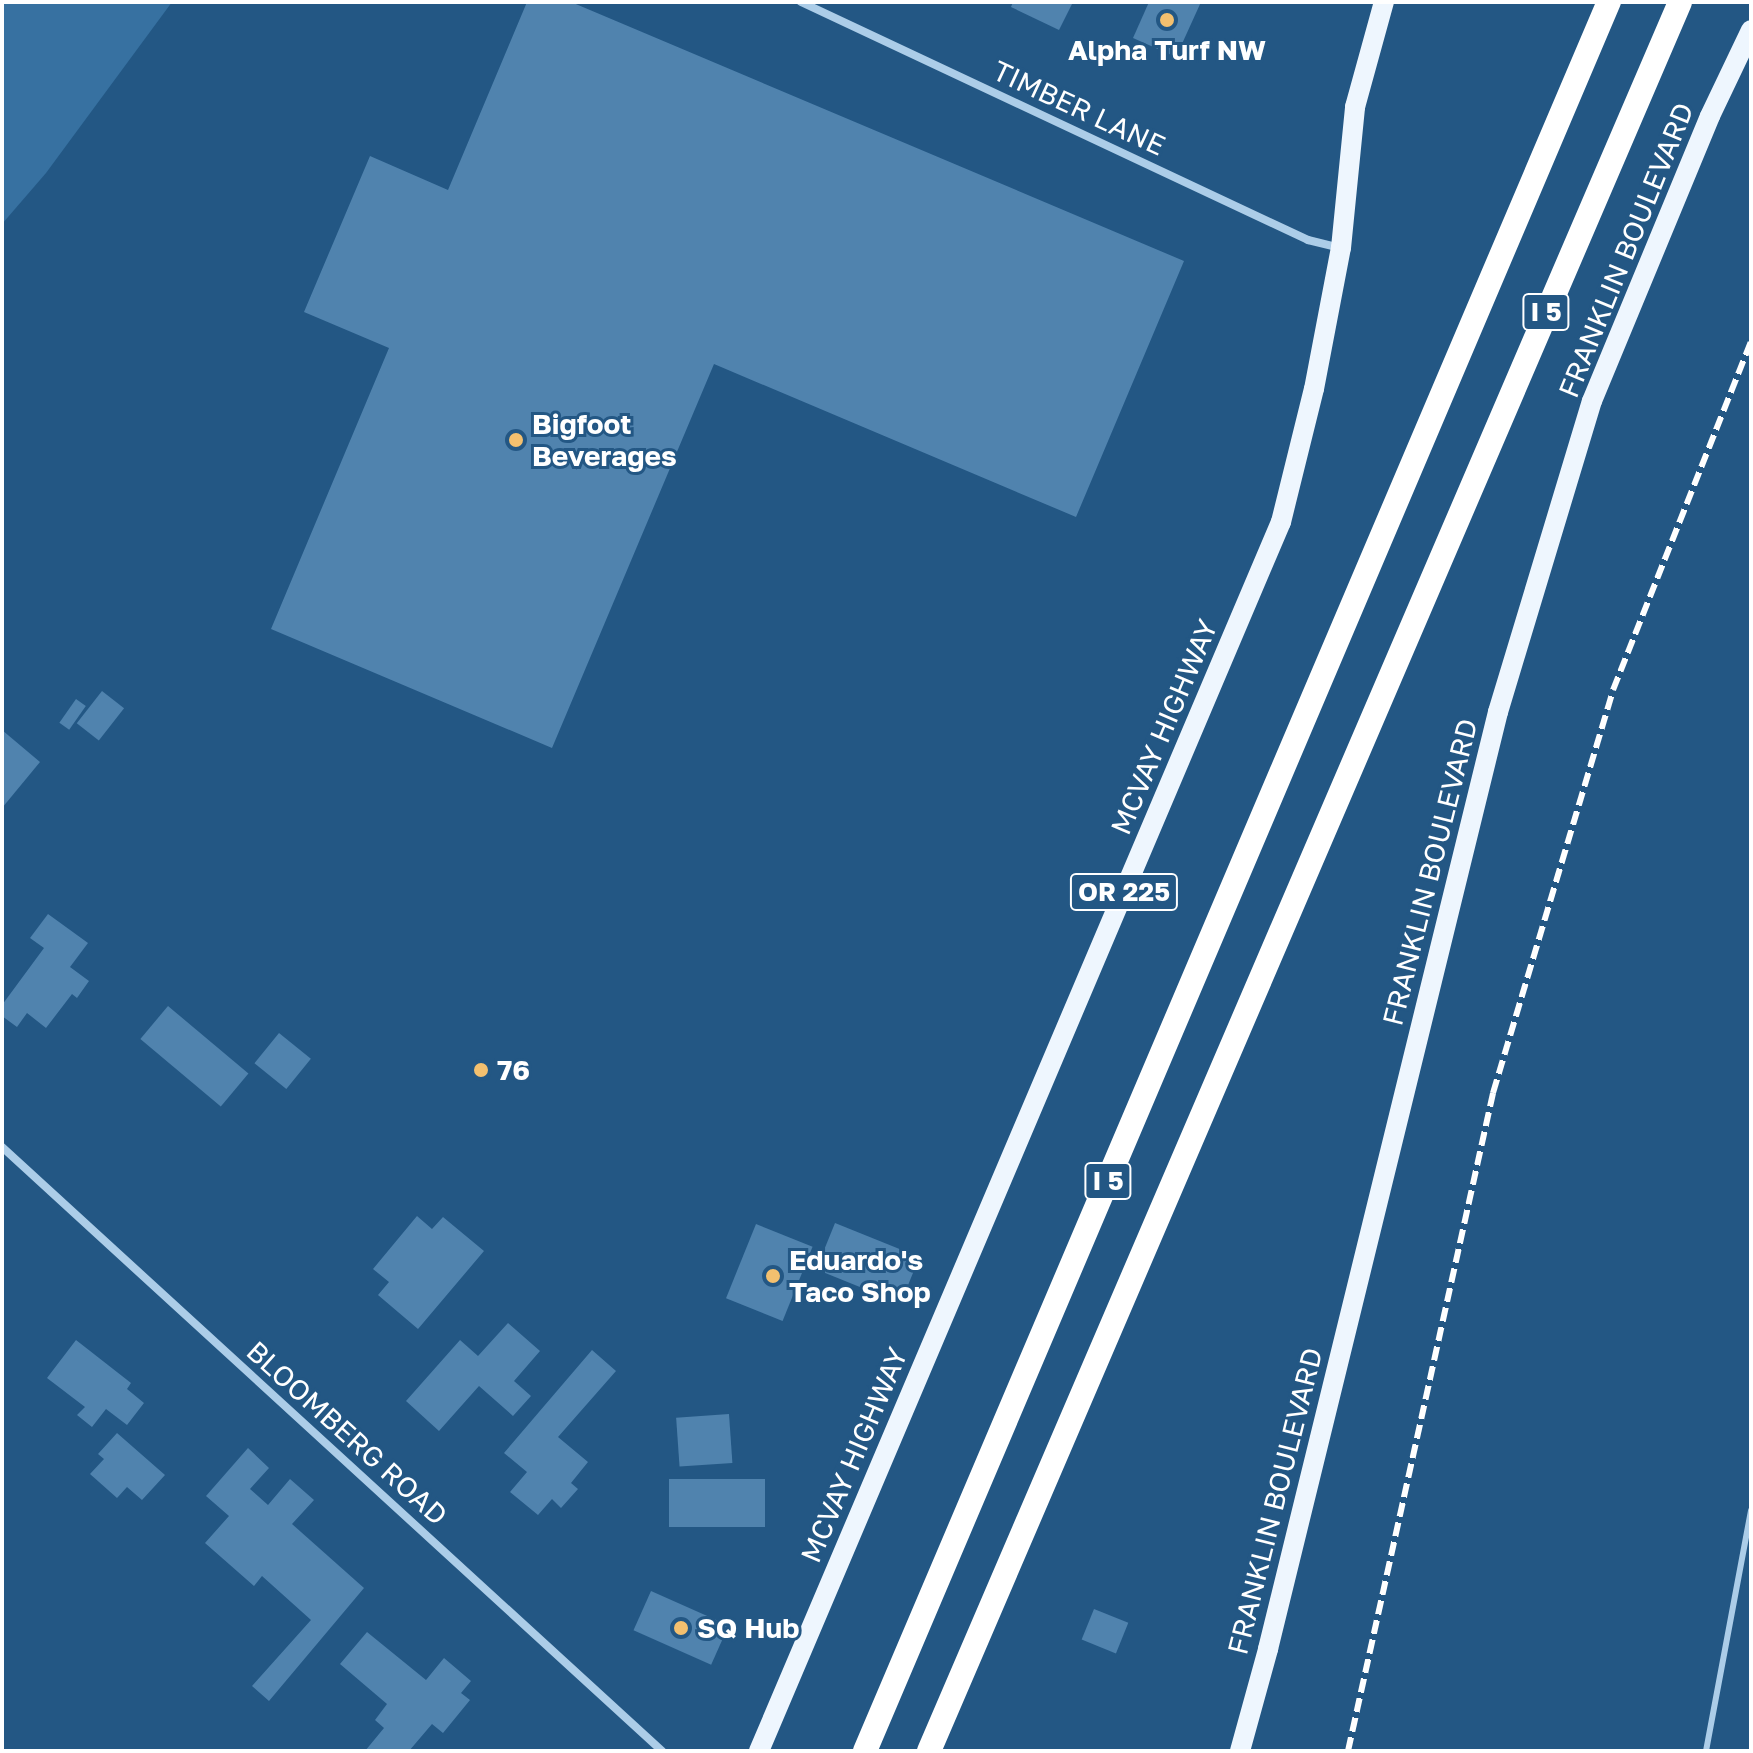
<!DOCTYPE html>
<html>
<head>
<meta charset="utf-8">
<style>
	body { margin:0 }
	#map { position:relative; width:1753px; height:1753px; overflow:hidden; background:#235784; font-family:"Golos Text",sans-serif }
	div>[style] { position:absolute }
	.green>* { inset:0; background:#3771a1 }
	.building>* { inset:0; background:#5083ae; transform-origin:0 0 }
	.lane>* { height:6px; margin:-3px; padding:0 3px; transform-origin:3px; border-radius:3px; background:#accde8 }
	.street>* { height:8px; margin:-4px; padding:0 4px; transform-origin:4px; border-radius:4px; background:#accde8 }
	.primary>* { height:20px; margin:-10px; padding:0 10px; transform-origin:10px; border-radius:10px; background:#eef6fe }
	.highway>* { height:24px; margin:-12px; padding:0 12px; transform-origin:12px; border-radius:12px; background:#fff }
	.rail>* { height:6px; margin-top:-3px; transform-origin:0; background:repeating-linear-gradient(90deg,#fff 0 14px,transparent 0 20px) }
	.dots>* { width:22px; height:22px; translate:-50% -50%; box-sizing:border-box; border:4px solid #235784; border-radius:50% }
	span { translate:-50% -50%; white-space:nowrap; text-align:center; line-height:1.15; -webkit-text-stroke:6px #235784; paint-order:stroke }
	.shield-label span { padding:2px 6px; background:#235784; border:2px solid; border-radius:6px; -webkit-text-stroke-width:0 }
	.shield-label { font-size:26px; color:#fff; font-weight:700 }
	.poi-label { font-size:28px; color:#fff; font-weight:700 }
	.left { translate:0 -50%; text-align:left }
	.street-label { font-size:28px; color:#fff }
	.frame { position:absolute; inset:0; border:4px solid #fff; pointer-events:none }
</style>
</head>
<body>
<div id="map">
	<div class="green">
		<i style="clip-path:polygon(2px 2px,172px 2px,46px 173px,2px 224px)"></i>
	</div>
	<div class="building">
		<i style="clip-path:polygon(527px 2px,571px 2px,1184px 261px,1076px 517px,714px 364px,552px 748px,271px 629px,389px 348px,304px 312px,370px 156px,448px 190px)"></i>
		<i style="clip-path:polygon(1013px 2px,1073px 2px,1059px 30px,1011px 7px)"></i>
		<i style="clip-path:polygon(1149px 2px,1201px 2px,1176px 57px,1133px 38px)"></i>
		<i style="left:102px;top:691px;width:28px;height:41px;rotate:38deg"></i>
		<i style="left:76px;top:699px;width:12px;height:29px;rotate:35deg"></i>
		<i style="clip-path:polygon(2px 730px,40px 762px,2px 808px)"></i>
		<i style="clip-path:polygon(48px 914px,88px 943px,70px 967px,89px 981px,77px 998px,72px 994px,46px 1028px,27px 1013px,17px 1027px,2px 1016px,2px 1005px,44px 948px,30px 938px)"></i>
		<i style="left:168px;top:1006px;width:105px;height:43px;rotate:40deg"></i>
		<i style="left:279px;top:1033px;width:41px;height:39px;rotate:39deg"></i>
		<i style="clip-path:polygon(417px 1216px,432px 1229px,443px 1217px,484px 1251px,418px 1329px,378px 1295px,389px 1282px,373px 1269px)"></i>
		<i style="left:835px;top:1223px;width:91px;height:50px;rotate:22deg"></i>
		<i style="left:756px;top:1224px;width:61px;height:80px;rotate:22deg"></i>
		<i style="clip-path:polygon(508px 1323px,540px 1351px,514px 1381px,531px 1396px,513px 1416px,479px 1386px,439px 1431px,406px 1401px,460px 1340px,478px 1356px)"></i>
		<i style="clip-path:polygon(76px 1340px,131px 1383px,127px 1389px,144px 1403px,127px 1425px,106px 1409px,92px 1427px,77px 1415px,85px 1407px,47px 1378px)"></i>
		<i style="clip-path:polygon(592px 1350px,616px 1371px,558px 1437px,588px 1462px,571px 1483px,578px 1489px,561px 1508px,552px 1499px,538px 1515px,510px 1492px,527px 1472px,504px 1453px)"></i>
		<i style="left:729px;top:1414px;width:49px;height:53px;rotate:86deg"></i>
		<i style="clip-path:polygon(117px 1433px,165px 1475px,142px 1500px,127px 1487px,117px 1498px,90px 1474px,104px 1459px,98px 1454px)"></i>
		<i style="clip-path:polygon(248px 1448px,269px 1468px,250px 1489px,268px 1505px,290px 1479px,314px 1500px,292px 1524px,364px 1588px,269px 1701px,252px 1686px,311px 1620px,262px 1576px,254px 1586px,205px 1543px,229px 1516px,206px 1496px)"></i>
		<i style="left:669px;top:1479px;width:96px;height:48px"></i>
		<i style="left:651px;top:1591px;width:85px;height:43px;rotate:24deg"></i>
		<i style="left:1094px;top:1609px;width:37px;height:33px;rotate:22deg"></i>
		<i style="clip-path:polygon(367px 1632px,426px 1680px,444px 1658px,471px 1681px,461px 1693px,470px 1700px,443px 1733px,432px 1724px,409px 1751px,365px 1751px,384px 1728px,375px 1720px,387px 1704px,340px 1664px)"></i>
	</div>
	<div class="lane">
		<i style="left:1706px;top:1751px;width:245px;rotate:-79.4deg"></i>
	</div>
	<div class="street">
		<i style="left:801px;top:2px;width:560px;rotate:25.15deg"></i>
		<i style="left:1308px;top:240px;width:33px;rotate:14deg"></i>
		<i style="left:2px;top:1147px;width:895px;rotate:42.46deg"></i>
	</div>
	<div class="primary">
		<i style="left:759px;top:1751px;width:1335px;rotate:-66.99deg"></i>
		<i style="left:1281px;top:522px;width:137px;rotate:-76.1deg"></i>
		<i style="left:1314px;top:389px;width:144px;rotate:-79.2deg"></i>
		<i style="left:1341px;top:248px;width:142px;rotate:-84.3deg"></i>
		<i style="left:1355px;top:107px;width:109px;rotate:-74.6deg"></i>
		<i style="left:1240px;top:1751px;width:106px;rotate:-74.6deg"></i>
		<i style="left:1268px;top:1649px;width:965px;rotate:-76.21deg"></i>
		<i style="left:1498px;top:712px;width:325px;rotate:-73.2deg"></i>
		<i style="left:1592px;top:401px;width:308px;rotate:-67.5deg"></i>
		<i style="left:1710px;top:116px;width:95px;rotate:-64.5deg"></i>
	</div>
	<div class="highway">
		<i style="left:865px;top:1751px;width:1901px;rotate:-66.96deg"></i>
		<i style="left:929px;top:1751px;width:1903px;rotate:-66.76deg"></i>
	</div>
	<div class="rail">
		<i style="left:1348px;top:1751px;width:674px;rotate:-77.57deg"></i>
		<i style="left:1493px;top:1093px;width:420px;rotate:-73.4deg"></i>
		<i style="left:1613px;top:690px;width:374px;rotate:-68.4deg"></i>
	</div>
	<div class="dots">
		<i style="left:1167px;top:20px;background:#f3c06f"></i>
		<i style="left:516px;top:440px;background:#f3c06f"></i>
		<i style="left:481px;top:1070px;background:#f3c06f"></i>
		<i style="left:773px;top:1276px;background:#f3c06f"></i>
		<i style="left:681px;top:1628px;background:#f3c06f"></i>
	</div>
	<div class="shield-label">
		<span style="left:1546px;top:312px">I 5</span>
		<span style="left:1124px;top:892px">OR 225</span>
		<span style="left:1108px;top:1181px">I 5</span>
	</div>
	<div class="poi-label">
		<span style="left:1167px;top:50px">Alpha Turf NW</span>
		<span class="left" style="left:532px;top:440px">Bigfoot<br>Beverages</span>
		<span class="left" style="left:497px;top:1070px">76</span>
		<span class="left" style="left:789px;top:1276px">Eduardo's<br>Taco Shop</span>
		<span class="left" style="left:697px;top:1628px">SQ Hub</span>
	</div>
	<div class="street-label">
		<span style="left:1079px;top:108px;rotate:25deg">TIMBER LANE</span>
		<span style="left:1626px;top:250px;rotate:-68deg">FRANKLIN BOULEVARD</span>
		<span style="left:1164px;top:727px;rotate:-67deg">MCVAY HIGHWAY</span>
		<span style="left:1430px;top:872px;rotate:-76deg">FRANKLIN BOULEVARD</span>
		<span style="left:347px;top:1433px;rotate:42deg">BLOOMBERG ROAD</span>
		<span style="left:854px;top:1455px;rotate:-67deg">MCVAY HIGHWAY</span>
		<span style="left:1275px;top:1501px;rotate:-76deg">FRANKLIN BOULEVARD</span>
	</div>
	<div class="frame"></div>
</div>
</body>
</html>
